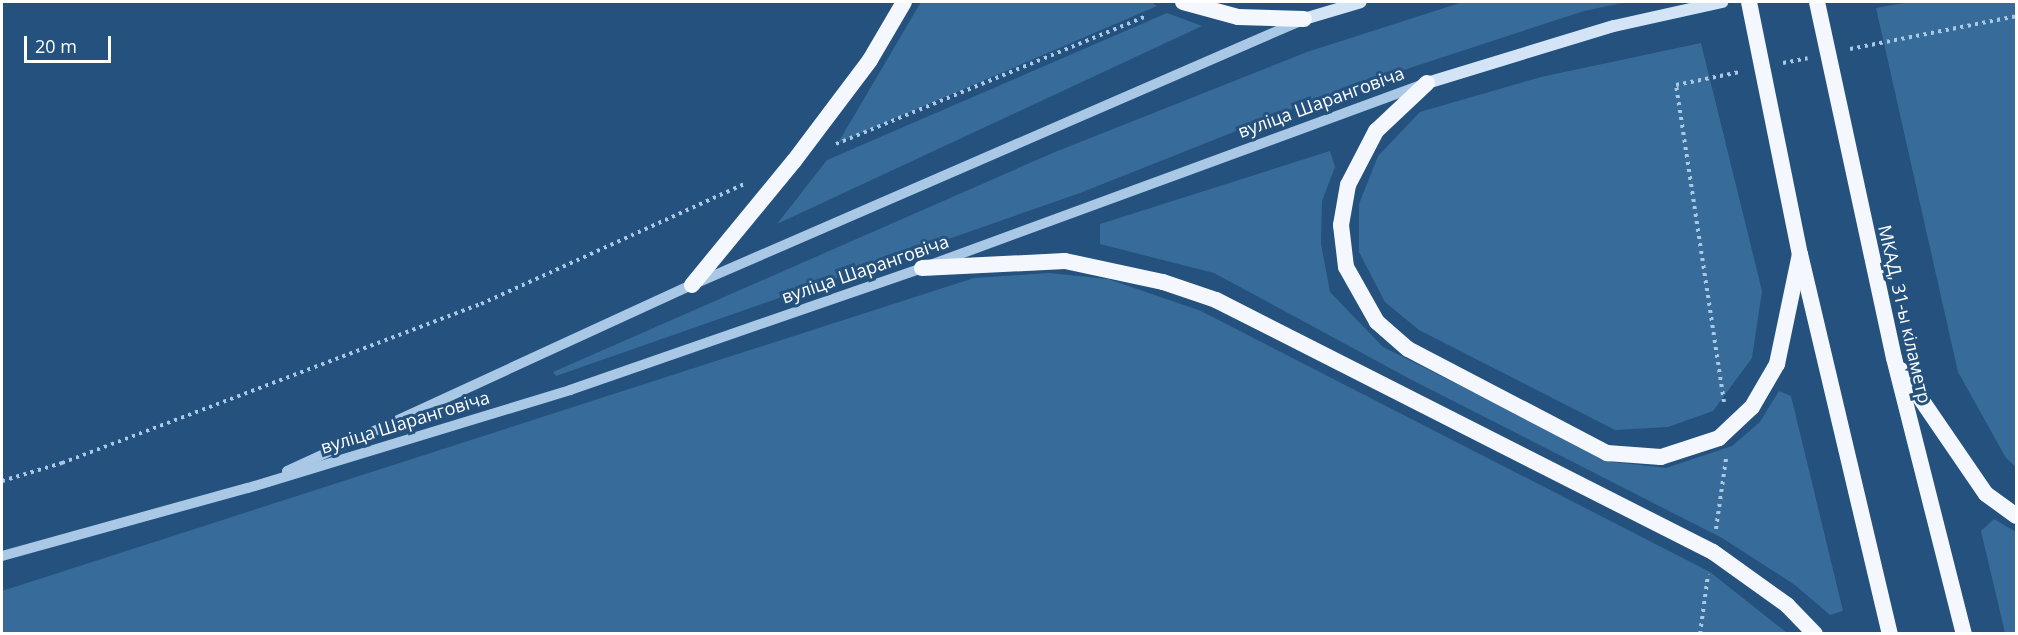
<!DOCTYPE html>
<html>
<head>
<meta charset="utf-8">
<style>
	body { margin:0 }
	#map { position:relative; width:2018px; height:635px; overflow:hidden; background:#24517d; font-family:"Open Sans",sans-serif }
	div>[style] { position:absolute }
	.green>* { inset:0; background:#376c9a }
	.path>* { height:4px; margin-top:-2px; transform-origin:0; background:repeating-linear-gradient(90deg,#a8c8e5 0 3px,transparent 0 7.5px) }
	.tertiary>* { height:10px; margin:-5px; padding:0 5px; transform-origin:5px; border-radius:5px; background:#a8c8e5 }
	.secondary>* { height:12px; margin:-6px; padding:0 6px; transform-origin:6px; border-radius:6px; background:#d2e4f5 }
	.trunk>* { height:16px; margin:-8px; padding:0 8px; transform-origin:8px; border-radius:8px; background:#f4f8fe }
	span { translate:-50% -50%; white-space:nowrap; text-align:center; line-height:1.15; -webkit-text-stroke:6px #24517d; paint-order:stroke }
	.street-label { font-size:18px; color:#fff }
	.frame { position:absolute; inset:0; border:3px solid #fff; pointer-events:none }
	.scale { position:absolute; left:24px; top:36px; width:87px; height:27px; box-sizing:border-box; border:3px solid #fff; border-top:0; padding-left:8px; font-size:18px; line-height:21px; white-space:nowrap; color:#fff; -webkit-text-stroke:4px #24517d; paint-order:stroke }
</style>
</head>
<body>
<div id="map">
	<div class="green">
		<i style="clip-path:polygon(921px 2px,1151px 2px,1157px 6px,838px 143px)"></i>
		<i style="clip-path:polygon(1463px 2px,1627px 2px,1584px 11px,1324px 96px,1080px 193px,556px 376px,553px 372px,1055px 152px,1307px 52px)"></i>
		<i style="clip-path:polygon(1909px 2px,2016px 2px,2016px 467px,2006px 458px,1958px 372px,1876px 8px)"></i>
		<i style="clip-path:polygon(1167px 13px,1202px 26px,777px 224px,827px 160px)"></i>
		<i style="clip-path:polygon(1701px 43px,1762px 291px,1752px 358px,1713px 411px,1668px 427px,1615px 430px,1419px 330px,1385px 302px,1359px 252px,1359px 204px,1378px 156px,1420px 112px,1541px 77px)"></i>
		<i style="clip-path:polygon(1330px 151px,1335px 167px,1322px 201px,1321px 244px,1330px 292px,1383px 347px,1613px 462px,1666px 468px,1732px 446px,1760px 422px,1779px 391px,1791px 396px,1843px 611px,1830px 615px,1795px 585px,1722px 538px,1410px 379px,1214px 273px,1100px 244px,1100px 224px)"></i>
		<i style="clip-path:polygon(1049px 273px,1108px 279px,1201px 311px,1710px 572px,1787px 633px,2px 633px,2px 591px,974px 278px)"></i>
		<i style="clip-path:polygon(1994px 519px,2016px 532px,2016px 633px,2005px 633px,1981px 531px)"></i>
	</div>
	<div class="path">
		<i style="left:1850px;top:49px;width:169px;rotate:-11.2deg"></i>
		<i style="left:1783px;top:63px;width:25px;rotate:-11deg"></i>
		<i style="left:836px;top:144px;width:335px;rotate:-22.4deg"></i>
		<i style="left:1724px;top:402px;width:321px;rotate:-98.6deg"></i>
		<i style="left:1676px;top:85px;width:65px;rotate:-11.5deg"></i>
		<i style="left:2px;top:481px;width:63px;rotate:-16.7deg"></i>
		<i style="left:62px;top:463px;width:448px;rotate:-20.8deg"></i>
		<i style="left:481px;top:304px;width:289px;rotate:-24.5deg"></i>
		<i style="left:1716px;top:529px;width:71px;rotate:-81.9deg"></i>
		<i style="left:1700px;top:634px;width:60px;rotate:-82.3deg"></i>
	</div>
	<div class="tertiary">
		<i style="left:287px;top:471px;width:446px;rotate:-24.7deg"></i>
		<i style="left:692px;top:285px;width:661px;rotate:-23.46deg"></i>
		<i style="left:2px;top:556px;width:255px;rotate:-15.5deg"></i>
		<i style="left:248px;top:488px;width:337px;rotate:-16.9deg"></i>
		<i style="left:570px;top:390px;width:373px;rotate:-19.1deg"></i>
		<i style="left:922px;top:268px;width:531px;rotate:-20.14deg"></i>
	</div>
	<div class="secondary">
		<i style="left:1304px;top:19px;width:59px;rotate:-16.6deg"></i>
		<i style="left:1427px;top:83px;width:195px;rotate:-17deg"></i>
		<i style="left:1614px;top:26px;width:111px;rotate:-12.5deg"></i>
	</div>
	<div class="trunk">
		<i style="left:1183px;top:2px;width:57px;rotate:15.3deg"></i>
		<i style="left:1238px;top:17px;width:66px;rotate:1.7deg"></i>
		<i style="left:1749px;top:2px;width:257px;rotate:78.6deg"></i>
		<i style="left:1800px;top:254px;width:391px;rotate:76.7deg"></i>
		<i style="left:1817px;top:2px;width:364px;rotate:77.8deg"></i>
		<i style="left:1894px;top:358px;width:285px;rotate:75.8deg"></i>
		<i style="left:1427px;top:83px;width:70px;rotate:136.7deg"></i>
		<i style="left:1376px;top:131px;width:61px;rotate:117.4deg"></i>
		<i style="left:1348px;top:185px;width:41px;rotate:99.9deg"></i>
		<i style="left:1341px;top:225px;width:42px;rotate:83.2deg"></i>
		<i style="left:1346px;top:267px;width:63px;rotate:60.6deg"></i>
		<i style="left:1377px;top:322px;width:41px;rotate:41.1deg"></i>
		<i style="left:1408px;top:349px;width:225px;rotate:27.6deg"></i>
		<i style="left:1607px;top:453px;width:54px;rotate:4.2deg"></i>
		<i style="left:1661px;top:457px;width:61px;rotate:-18.1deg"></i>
		<i style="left:1719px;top:438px;width:45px;rotate:-43.2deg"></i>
		<i style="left:1752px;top:407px;width:50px;rotate:-59.8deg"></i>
		<i style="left:1777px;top:364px;width:112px;rotate:-78.2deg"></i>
		<i style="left:922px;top:268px;width:143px;rotate:-2.8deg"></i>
		<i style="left:1065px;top:261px;width:100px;rotate:12.1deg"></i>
		<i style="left:1163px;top:282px;width:56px;rotate:18.8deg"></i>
		<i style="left:1216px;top:300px;width:557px;rotate:26.89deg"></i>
		<i style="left:1713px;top:552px;width:91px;rotate:35.6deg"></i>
		<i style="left:1787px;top:605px;width:40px;rotate:46deg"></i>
		<i style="left:692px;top:285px;width:161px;rotate:-50.6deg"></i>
		<i style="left:794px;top:161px;width:126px;rotate:-53deg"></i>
		<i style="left:870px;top:60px;width:67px;rotate:-59.6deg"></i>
		<i style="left:1901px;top:370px;width:150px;rotate:55.6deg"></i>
		<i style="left:1986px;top:494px;width:37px;rotate:36deg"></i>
	</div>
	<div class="street-label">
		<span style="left:1321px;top:102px;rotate:-20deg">вуліца Шаранговіча</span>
		<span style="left:865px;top:269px;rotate:-19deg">вуліца Шаранговіча</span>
		<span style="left:1905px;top:314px;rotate:77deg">МКАД, 31-ы кіламетр</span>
		<span style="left:405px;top:422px;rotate:-17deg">вуліца Шаранговіча</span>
	</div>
	<div class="frame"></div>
	<div class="scale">20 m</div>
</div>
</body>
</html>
